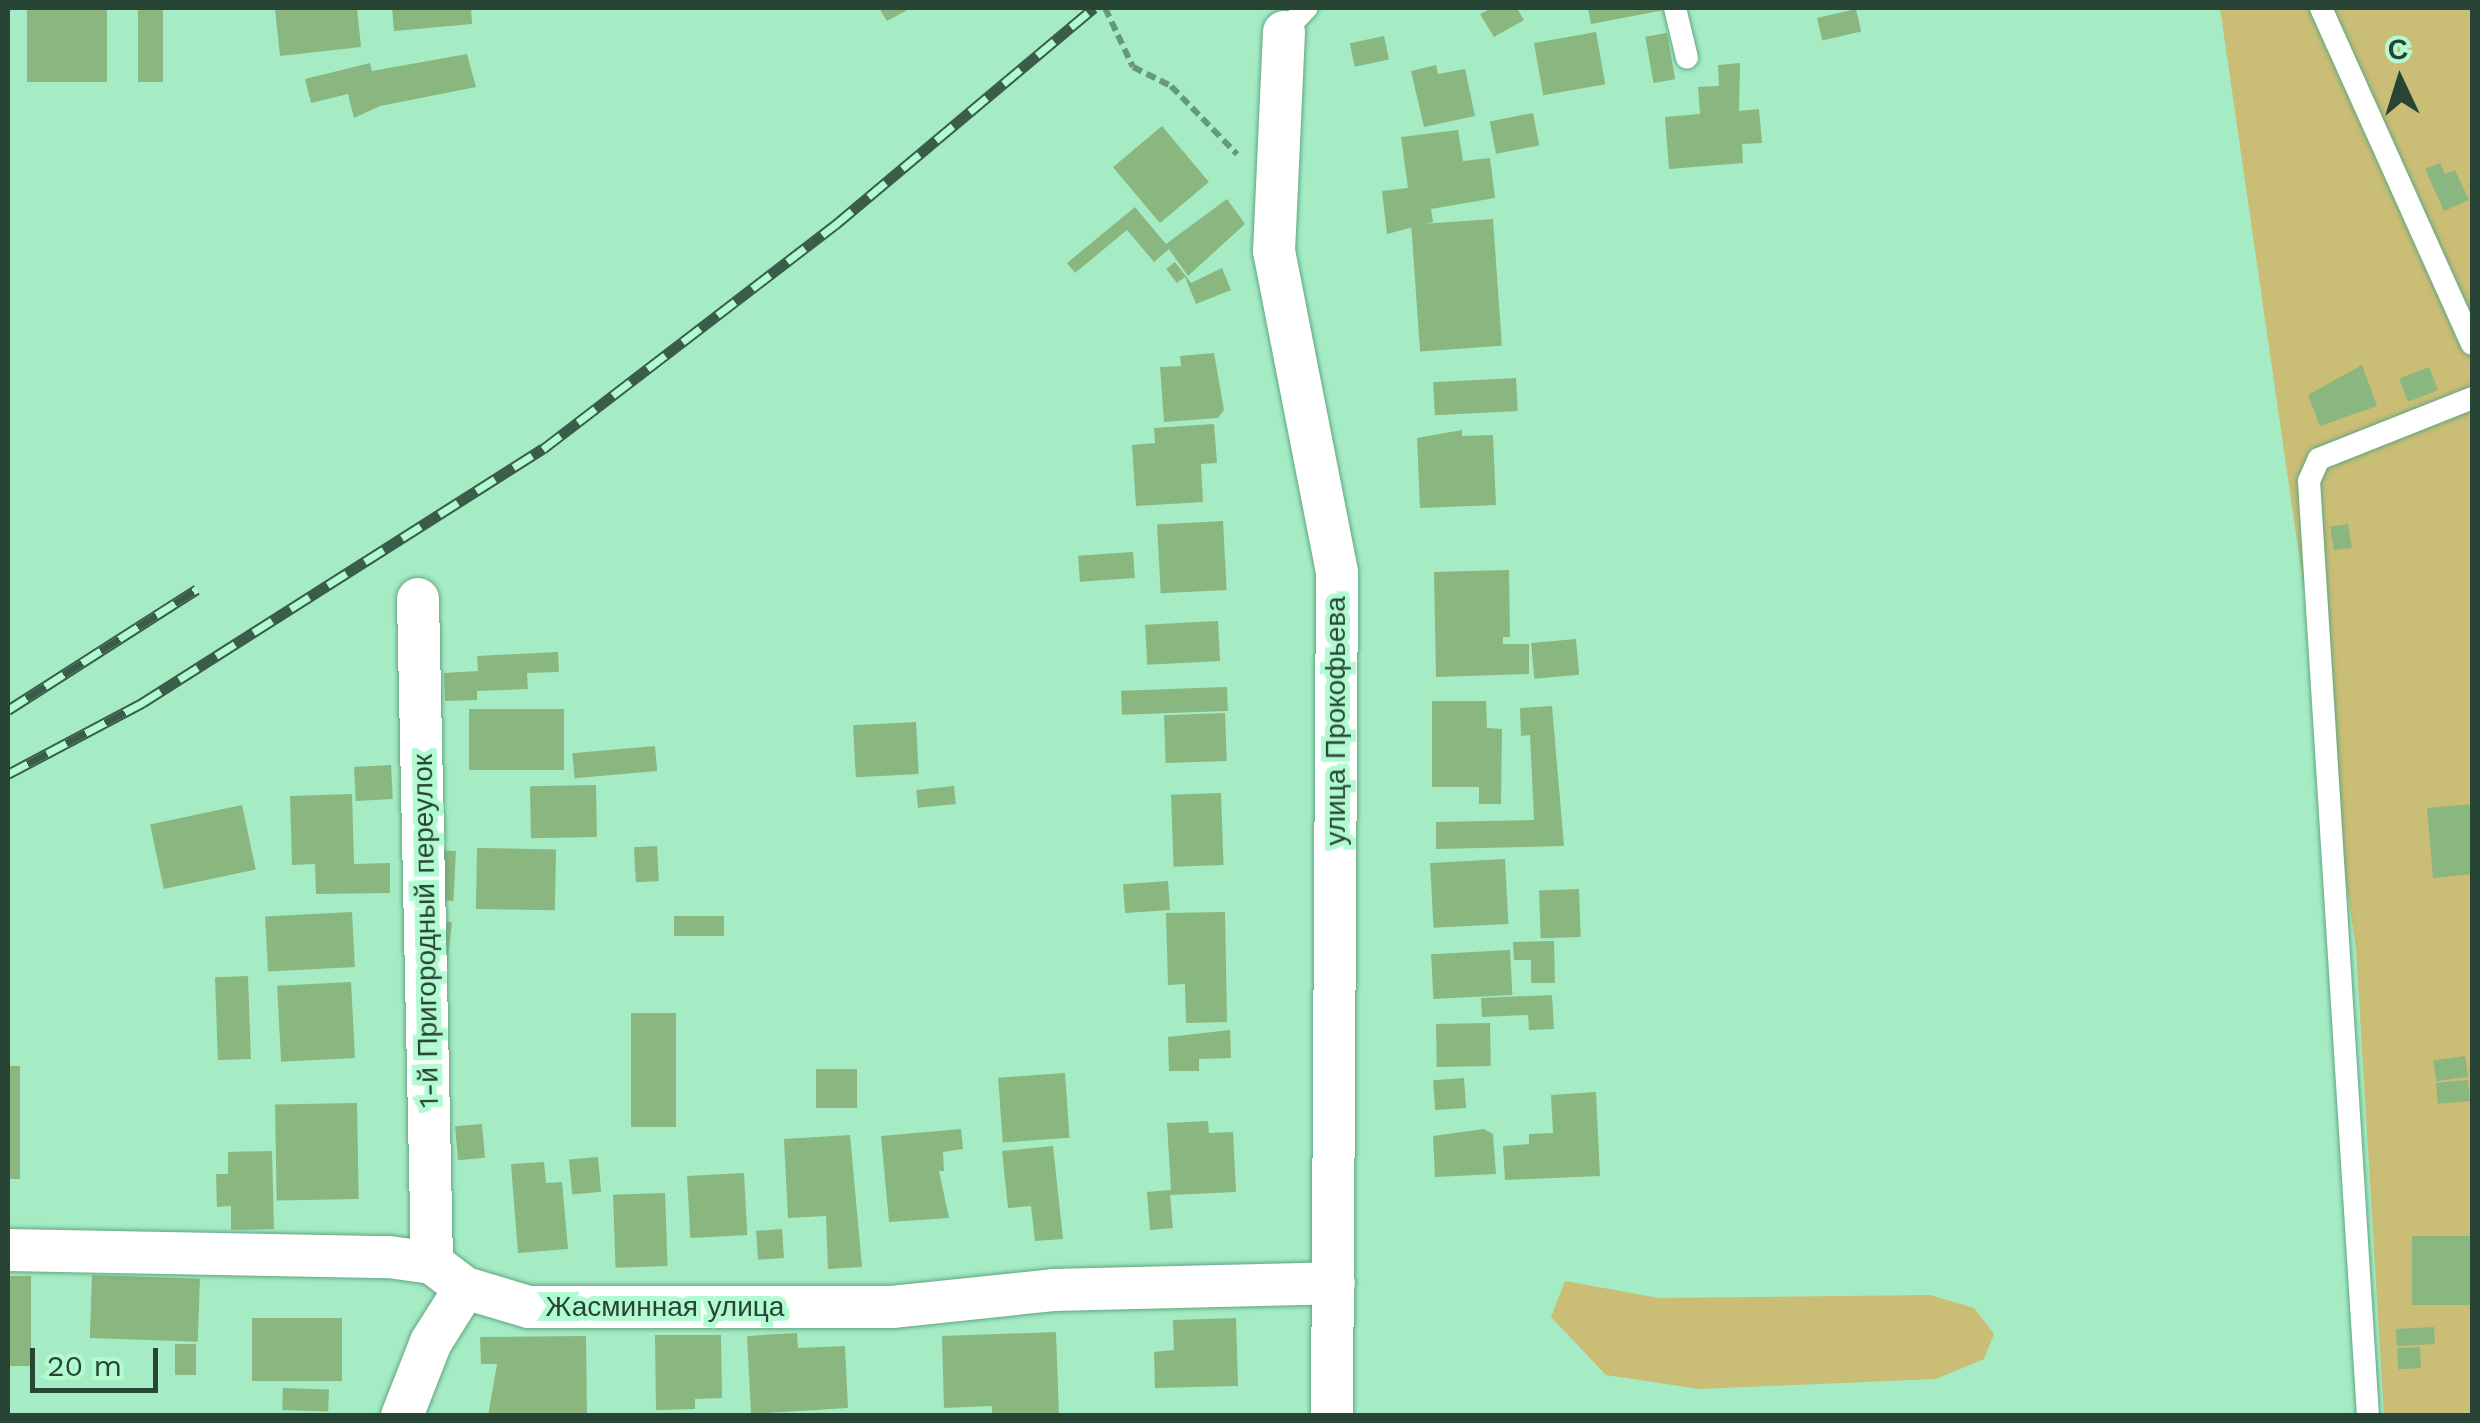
<!DOCTYPE html>
<html>
<head>
<meta charset="utf-8">
<style>
	body { margin:0 }
	#map { position:relative; width:2480px; height:1423px; overflow:hidden; background:#a5ecc4; font-family:"Work Sans",sans-serif }
	div>[style] { position:absolute }
	.green>* { inset:0; background:#cabd75 }
	.building>* { inset:0; background:#8ab67f; transform-origin:0 0 }
	.path>* { height:6px; margin-top:-3px; transform-origin:0; background:repeating-linear-gradient(90deg,#66987c 0 10px,transparent 0 15px) }
	.roads { filter:drop-shadow(0 0 2px #60a681) drop-shadow(0 0 2px #60a681) }
	.lane>* { height:22px; margin:-11px; padding:0 11px; transform-origin:11px; border-radius:11px; background:#fff }
	.street>* { height:42px; margin:-21px; padding:0 21px; transform-origin:21px; border-radius:21px; background:#fff }
	.rail>* { height:11px; margin-top:-5.5px; transform-origin:0; background:repeating-linear-gradient(90deg,#b2fad1 0 22px,#3a5d4a 0 44px); box-sizing:border-box; border-block:2px solid #3a5d4a }
	span { translate:-50% -50%; white-space:nowrap; text-align:center; line-height:1.15; -webkit-text-stroke:10px #b2fad1; paint-order:stroke }
	.street-label { font-size:28px; color:#274434 }
	.frame { position:absolute; inset:0; border:10px solid #274434; pointer-events:none }
	.north { position:absolute; left:2350px; top:30px; width:100px; height:100px; -webkit-text-stroke:8px #b2fad1; paint-order:stroke; rotate:356deg; font-size:28px; font-weight:700; line-height:40px; text-align:center; color:#274434 }
	.north::after { content:''; display:block; margin:auto; width:35px; height:45px; background:#274434; clip-path:polygon(50% 0,100% 100%,50% 72%,0 100%) }
	.scale { position:absolute; left:30px; top:1348px; width:128px; height:45px; box-sizing:border-box; border:5px solid #274434; border-top:0; padding-left:12px; font-size:30px; line-height:35px; white-space:nowrap; color:#274434; -webkit-text-stroke:8px #b2fad1; paint-order:stroke }
</style>
</head>
<body>
<div id="map">
	<div class="green">
		<i style="clip-path:polygon(2220px 8px,2472px 8px,2472px 1415px,2384px 1415px,2356px 949px)"></i>
		<i style="clip-path:polygon(1565px 1281px,1659px 1298px,1930px 1295px,1974px 1308px,1994px 1334px,1984px 1359px,1936px 1379px,1699px 1389px,1606px 1375px,1551px 1317px)"></i>
	</div>
	<div class="building">
		<i style="left:27px;top:8px;width:80px;height:74px"></i>
		<i style="left:138px;top:8px;width:25px;height:74px"></i>
		<i style="clip-path:polygon(275px 8px,357px 8px,361px 47px,280px 56px)"></i>
		<i style="clip-path:polygon(392px 8px,471px 8px,472px 24px,394px 31px)"></i>
		<i style="clip-path:polygon(879px 8px,911px 8px,887px 21px)"></i>
		<i style="clip-path:polygon(1492px 8px,1517px 8px,1524px 20px,1494px 37px,1480px 14px)"></i>
		<i style="clip-path:polygon(1588px 8px,1670px 8px,1670px 9px,1591px 24px)"></i>
		<i style="left:1856px;top:9px;width:23px;height:40px;rotate:77deg"></i>
		<i style="left:1596px;top:32px;width:53px;height:63px;rotate:80deg"></i>
		<i style="left:1667px;top:33px;width:47px;height:22px;rotate:80deg"></i>
		<i style="left:1384px;top:36px;width:24px;height:35px;rotate:78deg"></i>
		<i style="clip-path:polygon(467px 54px,476px 87px,380px 106px,354px 118px,348px 94px,311px 103px,305px 79px,370px 63px,372px 71px)"></i>
		<i style="clip-path:polygon(1740px 63px,1739px 111px,1759px 109px,1762px 143px,1742px 144px,1743px 163px,1669px 169px,1665px 117px,1700px 114px,1698px 87px,1719px 86px,1718px 65px)"></i>
		<i style="clip-path:polygon(1436px 65px,1438px 74px,1465px 69px,1475px 116px,1424px 127px,1411px 71px)"></i>
		<i style="left:1533px;top:113px;width:33px;height:44px;rotate:79deg"></i>
		<i style="left:1162px;top:126px;width:73px;height:64px;rotate:50deg"></i>
		<i style="clip-path:polygon(1458px 130px,1463px 161px,1490px 158px,1495px 198px,1431px 209px,1433px 222px,1387px 234px,1382px 191px,1408px 188px,1401px 137px)"></i>
		<i style="clip-path:polygon(2440px 163px,2445px 174px,2455px 170px,2469px 200px,2444px 211px,2425px 169px)"></i>
		<i style="clip-path:polygon(1227px 199px,1245px 224px,1188px 276px,1169px 249px,1154px 262px,1127px 230px,1075px 273px,1067px 263px,1135px 207px,1166px 244px)"></i>
		<i style="left:1493px;top:219px;width:127px;height:82px;rotate:86deg"></i>
		<i style="clip-path:polygon(1175px 262px,1191px 283px,1222px 268px,1231px 290px,1196px 304px,1185px 277px,1177px 283px,1166px 269px)"></i>
		<i style="clip-path:polygon(1214px 353px,1224px 410px,1218px 418px,1164px 422px,1160px 367px,1181px 366px,1180px 356px)"></i>
		<i style="clip-path:polygon(2362px 365px,2377px 406px,2320px 426px,2308px 395px)"></i>
		<i style="left:2429px;top:367px;width:25px;height:32px;rotate:69deg"></i>
		<i style="left:1516px;top:378px;width:33px;height:83px;rotate:87deg"></i>
		<i style="clip-path:polygon(1214px 424px,1217px 463px,1201px 464px,1203px 502px,1136px 506px,1132px 445px,1155px 443px,1154px 428px)"></i>
		<i style="clip-path:polygon(1462px 430px,1462px 436px,1493px 435px,1496px 505px,1420px 508px,1417px 438px)"></i>
		<i style="left:1223px;top:521px;width:69px;height:66px;rotate:87deg"></i>
		<i style="left:2348px;top:524px;width:24px;height:18px;rotate:81deg"></i>
		<i style="left:1133px;top:552px;width:26px;height:55px;rotate:86deg"></i>
		<i style="clip-path:polygon(1509px 570px,1510px 637px,1503px 637px,1503px 644px,1529px 644px,1529px 674px,1436px 677px,1434px 572px)"></i>
		<i style="left:1218px;top:621px;width:40px;height:73px;rotate:87deg"></i>
		<i style="left:1576px;top:639px;width:36px;height:45px;rotate:85deg"></i>
		<i style="clip-path:polygon(558px 652px,559px 672px,527px 673px,528px 689px,477px 691px,477px 700px,445px 701px,444px 673px,478px 671px,477px 656px)"></i>
		<i style="left:1227px;top:687px;width:24px;height:106px;rotate:88deg"></i>
		<i style="clip-path:polygon(1432px 701px,1486px 701px,1487px 728px,1502px 729px,1501px 804px,1479px 804px,1479px 787px,1432px 787px)"></i>
		<i style="clip-path:polygon(1552px 706px,1564px 846px,1436px 849px,1436px 822px,1534px 820px,1530px 735px,1521px 736px,1520px 708px)"></i>
		<i style="left:564px;top:709px;width:61px;height:95px;rotate:90deg"></i>
		<i style="left:1225px;top:713px;width:48px;height:61px;rotate:88deg"></i>
		<i style="left:916px;top:722px;width:52px;height:63px;rotate:87deg"></i>
		<i style="left:655px;top:746px;width:25px;height:83px;rotate:85deg"></i>
		<i style="left:391px;top:765px;width:34px;height:37px;rotate:87deg"></i>
		<i style="left:596px;top:785px;width:52px;height:66px;rotate:89deg"></i>
		<i style="left:954px;top:786px;width:18px;height:38px;rotate:84deg"></i>
		<i style="left:1221px;top:793px;width:72px;height:50px;rotate:88deg"></i>
		<i style="clip-path:polygon(352px 794px,354px 864px,390px 863px,390px 893px,316px 894px,315px 864px,292px 865px,290px 796px)"></i>
		<i style="clip-path:polygon(2472px 804px,2472px 874px,2433px 878px,2427px 808px)"></i>
		<i style="left:242px;top:805px;width:66px;height:94px;rotate:78deg"></i>
		<i style="left:657px;top:846px;width:35px;height:23px;rotate:87deg"></i>
		<i style="left:477px;top:848px;width:79px;height:61px;rotate:1deg"></i>
		<i style="left:435px;top:850px;width:21px;height:50px;rotate:3deg"></i>
		<i style="left:1505px;top:859px;width:65px;height:75px;rotate:87deg"></i>
		<i style="left:1168px;top:881px;width:29px;height:45px;rotate:86deg"></i>
		<i style="left:1579px;top:889px;width:48px;height:40px;rotate:88deg"></i>
		<i style="left:352px;top:912px;width:55px;height:87px;rotate:87deg"></i>
		<i style="clip-path:polygon(1225px 912px,1227px 1022px,1186px 1023px,1185px 984px,1168px 985px,1166px 913px)"></i>
		<i style="left:724px;top:916px;width:20px;height:50px;rotate:90deg"></i>
		<i style="left:432px;top:920px;width:20px;height:55px;rotate:6deg"></i>
		<i style="clip-path:polygon(1554px 941px,1555px 983px,1531px 983px,1531px 960px,1514px 960px,1513px 942px)"></i>
		<i style="left:1510px;top:950px;width:45px;height:79px;rotate:87deg"></i>
		<i style="left:248px;top:976px;width:83px;height:33px;rotate:88deg"></i>
		<i style="left:351px;top:982px;width:76px;height:74px;rotate:87deg"></i>
		<i style="clip-path:polygon(1552px 995px,1554px 1029px,1529px 1030px,1528px 1015px,1482px 1017px,1481px 998px)"></i>
		<i style="left:631px;top:1013px;width:45px;height:114px"></i>
		<i style="left:1490px;top:1023px;width:43px;height:54px;rotate:89deg"></i>
		<i style="clip-path:polygon(1230px 1030px,1231px 1058px,1199px 1059px,1199px 1071px,1169px 1071px,1168px 1037px)"></i>
		<i style="left:2465px;top:1056px;width:21px;height:32px;rotate:82deg"></i>
		<i style="left:8px;top:1066px;width:12px;height:113px"></i>
		<i style="left:857px;top:1069px;width:39px;height:41px;rotate:90deg"></i>
		<i style="left:1065px;top:1073px;width:65px;height:67px;rotate:86deg"></i>
		<i style="left:1464px;top:1078px;width:30px;height:31px;rotate:86deg"></i>
		<i style="left:2468px;top:1080px;width:21px;height:32px;rotate:85deg"></i>
		<i style="clip-path:polygon(1596px 1092px,1600px 1176px,1505px 1180px,1503px 1146px,1529px 1144px,1529px 1134px,1553px 1133px,1551px 1095px)"></i>
		<i style="left:357px;top:1103px;width:96px;height:82px;rotate:89deg"></i>
		<i style="clip-path:polygon(1208px 1121px,1209px 1133px,1233px 1132px,1236px 1192px,1170px 1195px,1173px 1228px,1150px 1230px,1147px 1192px,1171px 1190px,1167px 1123px)"></i>
		<i style="left:482px;top:1124px;width:34px;height:27px;rotate:85deg"></i>
		<i style="clip-path:polygon(961px 1129px,963px 1149px,943px 1152px,944px 1171px,939px 1171px,949px 1218px,889px 1222px,881px 1136px)"></i>
		<i style="clip-path:polygon(1484px 1129px,1493px 1134px,1496px 1174px,1435px 1177px,1433px 1136px)"></i>
		<i style="clip-path:polygon(850px 1135px,862px 1267px,828px 1269px,826px 1216px,788px 1218px,784px 1139px)"></i>
		<i style="clip-path:polygon(1053px 1146px,1063px 1239px,1035px 1241px,1031px 1206px,1008px 1208px,1002px 1151px)"></i>
		<i style="clip-path:polygon(272px 1151px,274px 1229px,231px 1230px,231px 1206px,217px 1207px,216px 1174px,228px 1174px,228px 1152px)"></i>
		<i style="left:598px;top:1157px;width:35px;height:29px;rotate:85deg"></i>
		<i style="clip-path:polygon(544px 1162px,546px 1183px,562px 1182px,568px 1249px,518px 1253px,511px 1164px)"></i>
		<i style="left:744px;top:1173px;width:62px;height:57px;rotate:87deg"></i>
		<i style="left:665px;top:1193px;width:73px;height:52px;rotate:88deg"></i>
		<i style="left:782px;top:1229px;width:29px;height:26px;rotate:86deg"></i>
		<i style="left:2472px;top:1236px;width:69px;height:60px;rotate:90deg"></i>
		<i style="left:92px;top:1275px;width:108px;height:63px;rotate:2deg"></i>
		<i style="left:8px;top:1276px;width:23px;height:90px"></i>
		<i style="left:252px;top:1318px;width:90px;height:63px"></i>
		<i style="clip-path:polygon(1236px 1318px,1238px 1386px,1155px 1388px,1154px 1352px,1174px 1350px,1173px 1320px)"></i>
		<i style="left:2434px;top:1327px;width:17px;height:38px;rotate:87deg"></i>
		<i style="clip-path:polygon(1056px 1332px,1059px 1416px,992px 1416px,992px 1406px,944px 1408px,942px 1336px)"></i>
		<i style="clip-path:polygon(797px 1333px,798px 1348px,845px 1346px,848px 1408px,751px 1414px,747px 1336px)"></i>
		<i style="clip-path:polygon(655px 1335px,721px 1335px,722px 1398px,695px 1399px,695px 1409px,656px 1410px)"></i>
		<i style="clip-path:polygon(586px 1336px,587px 1416px,488px 1416px,497px 1364px,481px 1364px,480px 1337px)"></i>
		<i style="left:175px;top:1344px;width:21px;height:31px"></i>
		<i style="left:2420px;top:1347px;width:21px;height:23px;rotate:87deg"></i>
		<i style="left:283px;top:1388px;width:46px;height:22px;rotate:2deg"></i>
	</div>
	<div class="path">
		<i style="left:1105px;top:8px;width:65px;rotate:64.6deg"></i>
		<i style="left:1133px;top:67px;width:42px;rotate:26.6deg"></i>
		<i style="left:1171px;top:86px;width:95px;rotate:45.9deg"></i>
	</div>
	<div class="roads">
		<div class="lane">
			<i style="left:1675px;top:8px;width:51px;rotate:76.5deg"></i>
			<i style="left:2321px;top:8px;width:368px;rotate:65.8deg"></i>
			<i style="left:1284px;top:32px;width:33px;rotate:-47deg"></i>
			<i style="left:2368px;top:1416px;width:937px;rotate:-93.61deg"></i>
			<i style="left:2309px;top:481px;width:24px;rotate:-66deg"></i>
			<i style="left:2319px;top:459px;width:165px;rotate:-21.7deg"></i>
		</div>
		<div class="street">
			<i style="left:1284px;top:32px;width:219px;rotate:92.6deg"></i>
			<i style="left:1274px;top:251px;width:327px;rotate:78.9deg"></i>
			<i style="left:1337px;top:572px;width:844px;rotate:90.34deg"></i>
			<i style="left:418px;top:599px;width:664px;rotate:88.79deg"></i>
			<i style="left:8px;top:1250px;width:381px;rotate:1.1deg"></i>
			<i style="left:389px;top:1257px;width:43px;rotate:7.9deg"></i>
			<i style="left:432px;top:1263px;width:41px;rotate:37.1deg"></i>
			<i style="left:465px;top:1288px;width:67px;rotate:16.5deg"></i>
			<i style="left:529px;top:1307px;width:363px"></i>
			<i style="left:892px;top:1307px;width:162px;rotate:-6deg"></i>
			<i style="left:1053px;top:1290px;width:281px;rotate:-1.4deg"></i>
			<i style="left:402px;top:1416px;width:79px;rotate:-68.6deg"></i>
			<i style="left:431px;top:1342px;width:64px;rotate:-57.8deg"></i>
		</div>
	</div>
	<div class="rail">
		<i style="left:8px;top:710px;width:224px;rotate:-32.6deg"></i>
		<i style="left:8px;top:774px;width:152px;rotate:-27.9deg"></i>
		<i style="left:142px;top:703px;width:475px;rotate:-32.4deg"></i>
		<i style="left:543px;top:449px;width:368px;rotate:-37.5deg"></i>
		<i style="left:835px;top:225px;width:338px;rotate:-40deg"></i>
	</div>
	<div class="street-label">
		<span style="left:1336px;top:721px;rotate:-90deg">улица Прокофьева</span>
		<span style="left:426px;top:931px;rotate:-91deg">1-й Пригородный переулок</span>
		<span style="left:665px;top:1307px">Жасминная улица</span>
	</div>
	<div class="frame"></div>
	<div class="north">С</div>
	<div class="scale">20 m</div>
</div>
</body>
</html>
